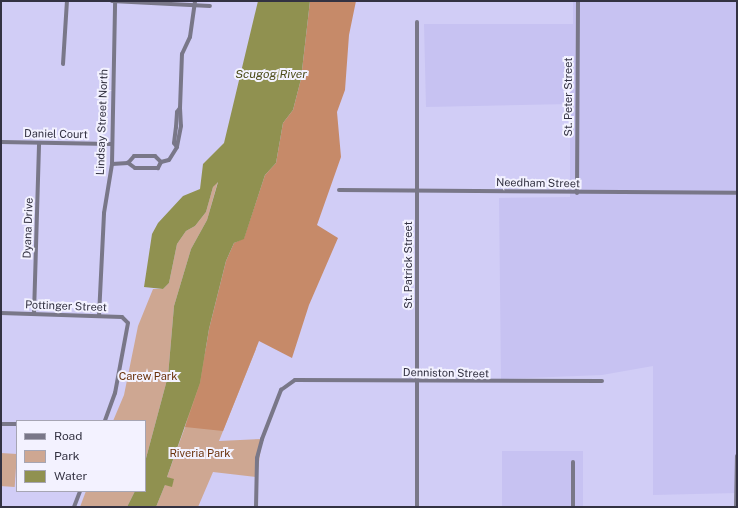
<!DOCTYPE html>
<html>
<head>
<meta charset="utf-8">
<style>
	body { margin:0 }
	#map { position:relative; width:738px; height:508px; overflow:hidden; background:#d1cdf6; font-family:"Public Sans",sans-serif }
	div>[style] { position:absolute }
	.built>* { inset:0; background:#c7c2f2; transform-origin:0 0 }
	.green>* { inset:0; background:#cea792; transform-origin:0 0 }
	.forest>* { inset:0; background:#c68a69 }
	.water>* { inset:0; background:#909150 }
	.minor>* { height:4px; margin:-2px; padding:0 2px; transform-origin:2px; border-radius:2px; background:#797788 }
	span { translate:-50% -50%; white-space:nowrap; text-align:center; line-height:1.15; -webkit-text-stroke:4px #f3f2ff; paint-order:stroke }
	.street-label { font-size:11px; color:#333242 }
	.park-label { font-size:11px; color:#6b320c }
	.water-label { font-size:12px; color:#4e4e1c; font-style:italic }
	.frame { position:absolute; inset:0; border:2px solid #333242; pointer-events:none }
	.legend { position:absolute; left:16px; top:420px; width:130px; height:72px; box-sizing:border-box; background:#f3f2ff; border:1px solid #a6a5b3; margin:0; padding:5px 7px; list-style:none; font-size:12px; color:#333242 }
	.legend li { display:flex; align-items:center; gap:8px; height:20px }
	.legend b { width:20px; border:1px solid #a6a5b3 }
</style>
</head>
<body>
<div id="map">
	<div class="built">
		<i style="clip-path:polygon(573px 1px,737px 1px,737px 493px,653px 495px,653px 366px,602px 375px,501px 379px,499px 198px,570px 197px,570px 104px,426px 107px,424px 24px,573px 24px)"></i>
		<i style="left:583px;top:451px;width:56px;height:81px;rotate:90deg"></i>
	</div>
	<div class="green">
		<i style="clip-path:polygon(218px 181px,207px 220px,191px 249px,174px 306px,168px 376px,145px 462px,145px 421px,113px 421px,124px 395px,138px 326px,153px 289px,163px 289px,169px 283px,177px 244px,186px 231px,195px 226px,206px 212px,213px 187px)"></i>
		<i style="clip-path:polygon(206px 349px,256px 349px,219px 441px,262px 439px,257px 477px,213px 472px,198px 507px,156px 507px,165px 485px,174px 480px,167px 477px,185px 427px)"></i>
		<i style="left:1px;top:453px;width:16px;height:33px;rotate:4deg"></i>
		<i style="clip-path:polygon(86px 491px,135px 491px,127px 507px,80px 507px)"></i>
	</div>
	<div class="forest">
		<i style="clip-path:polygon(310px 1px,356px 1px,349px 35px,345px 90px,337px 112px,341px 157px,317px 225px,338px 238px,309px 305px,292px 358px,259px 341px,223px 431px,185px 427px,200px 383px,209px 329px,226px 261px,234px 243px,244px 238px,265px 175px,276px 163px,283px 123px,293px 110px,301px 79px)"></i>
	</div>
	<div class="water">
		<i style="clip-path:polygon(258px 1px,310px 1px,301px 79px,293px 110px,283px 123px,276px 163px,265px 175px,244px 239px,234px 243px,226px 261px,209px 329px,200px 383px,167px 477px,174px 479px,172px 487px,165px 485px,156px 507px,127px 507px,135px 491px,145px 491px,145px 462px,168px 376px,174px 306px,191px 249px,207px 220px,218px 182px,213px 187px,206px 212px,195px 226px,186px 231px,177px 244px,169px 283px,163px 289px,144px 287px,152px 234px,158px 223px,183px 196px,200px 189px,203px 164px,224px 143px)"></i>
	</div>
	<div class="minor">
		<i style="left:112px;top:1px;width:98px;rotate:2.9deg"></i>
		<i style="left:417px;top:22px;width:485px;rotate:90deg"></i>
		<i style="left:63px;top:64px;width:63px;rotate:-86.4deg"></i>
		<i style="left:180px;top:108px;width:54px;rotate:-87.9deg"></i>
		<i style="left:182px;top:54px;width:19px;rotate:-65deg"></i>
		<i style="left:190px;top:37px;width:36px;rotate:-82deg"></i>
		<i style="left:1px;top:142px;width:110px;rotate:1deg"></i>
		<i style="left:161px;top:162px;width:7px;rotate:117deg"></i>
		<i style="left:158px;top:168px;width:23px;rotate:180deg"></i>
		<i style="left:135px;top:168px;width:9px;rotate:-144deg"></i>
		<i style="left:128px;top:163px;width:9px;rotate:-49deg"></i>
		<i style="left:134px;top:156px;width:21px"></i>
		<i style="left:155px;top:156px;width:8px;rotate:45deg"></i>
		<i style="left:161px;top:162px;width:8px;rotate:-14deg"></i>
		<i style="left:169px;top:160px;width:15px;rotate:-58deg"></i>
		<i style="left:177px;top:147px;width:5px;rotate:-127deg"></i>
		<i style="left:174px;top:143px;width:16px;rotate:-83deg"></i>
		<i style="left:176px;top:127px;width:15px;rotate:-86deg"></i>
		<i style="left:177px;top:112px;width:5px;rotate:-53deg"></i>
		<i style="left:180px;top:108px;width:18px;rotate:87deg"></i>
		<i style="left:181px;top:126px;width:21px;rotate:101deg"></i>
		<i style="left:112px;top:164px;width:16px;rotate:-4deg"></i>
		<i style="left:339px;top:190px;width:398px;rotate:0.4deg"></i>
		<i style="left:577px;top:193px;width:192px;rotate:-89.7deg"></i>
		<i style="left:1px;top:313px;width:121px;rotate:1.9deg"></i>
		<i style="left:122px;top:317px;width:8px;rotate:45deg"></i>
		<i style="left:128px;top:323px;width:71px;rotate:100.5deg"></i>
		<i style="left:115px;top:393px;width:30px;rotate:110deg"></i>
		<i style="left:34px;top:314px;width:171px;rotate:-88.3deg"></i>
		<i style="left:99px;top:316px;width:103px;rotate:-87.2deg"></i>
		<i style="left:104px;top:213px;width:50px;rotate:-80.7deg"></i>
		<i style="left:112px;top:164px;width:163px;rotate:-88.9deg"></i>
		<i style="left:1px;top:424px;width:16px"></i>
		<i style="left:573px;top:462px;width:45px;rotate:90deg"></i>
		<i style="left:74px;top:507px;width:17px;rotate:-69deg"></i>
		<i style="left:256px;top:507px;width:49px;rotate:-88.8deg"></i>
		<i style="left:257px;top:458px;width:20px;rotate:-75deg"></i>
		<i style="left:262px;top:439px;width:53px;rotate:-68.8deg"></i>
		<i style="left:281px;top:390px;width:17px;rotate:-36deg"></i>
		<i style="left:295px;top:380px;width:307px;rotate:0.2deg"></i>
		<i style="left:736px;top:507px;width:51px;rotate:-88.9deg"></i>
	</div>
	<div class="street-label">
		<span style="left:568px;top:97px;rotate:-90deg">St. Peter Street</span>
		<span style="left:102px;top:122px;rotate:-88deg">Lindsay Street North</span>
		<span style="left:56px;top:134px;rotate:1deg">Daniel Court</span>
		<span style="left:538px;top:183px;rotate:1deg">Needham Street</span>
		<span style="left:28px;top:228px;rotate:-88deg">Dyana Drive</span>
		<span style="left:408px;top:265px;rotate:-90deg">St. Patrick Street</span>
		<span style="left:66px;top:306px;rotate:2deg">Pottinger Street</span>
		<span style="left:446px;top:373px;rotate:1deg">Denniston Street</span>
	</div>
	<div class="park-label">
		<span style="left:148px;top:376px">Carew Park</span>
		<span style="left:200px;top:453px">Riveria Park</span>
	</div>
	<div class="water-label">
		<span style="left:271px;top:75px">Scugog River</span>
	</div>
	<div class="frame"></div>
	<ul class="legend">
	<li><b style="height:5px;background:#797788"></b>Road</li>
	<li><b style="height:11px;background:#cea792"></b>Park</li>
	<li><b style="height:11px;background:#909150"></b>Water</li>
	</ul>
</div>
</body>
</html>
